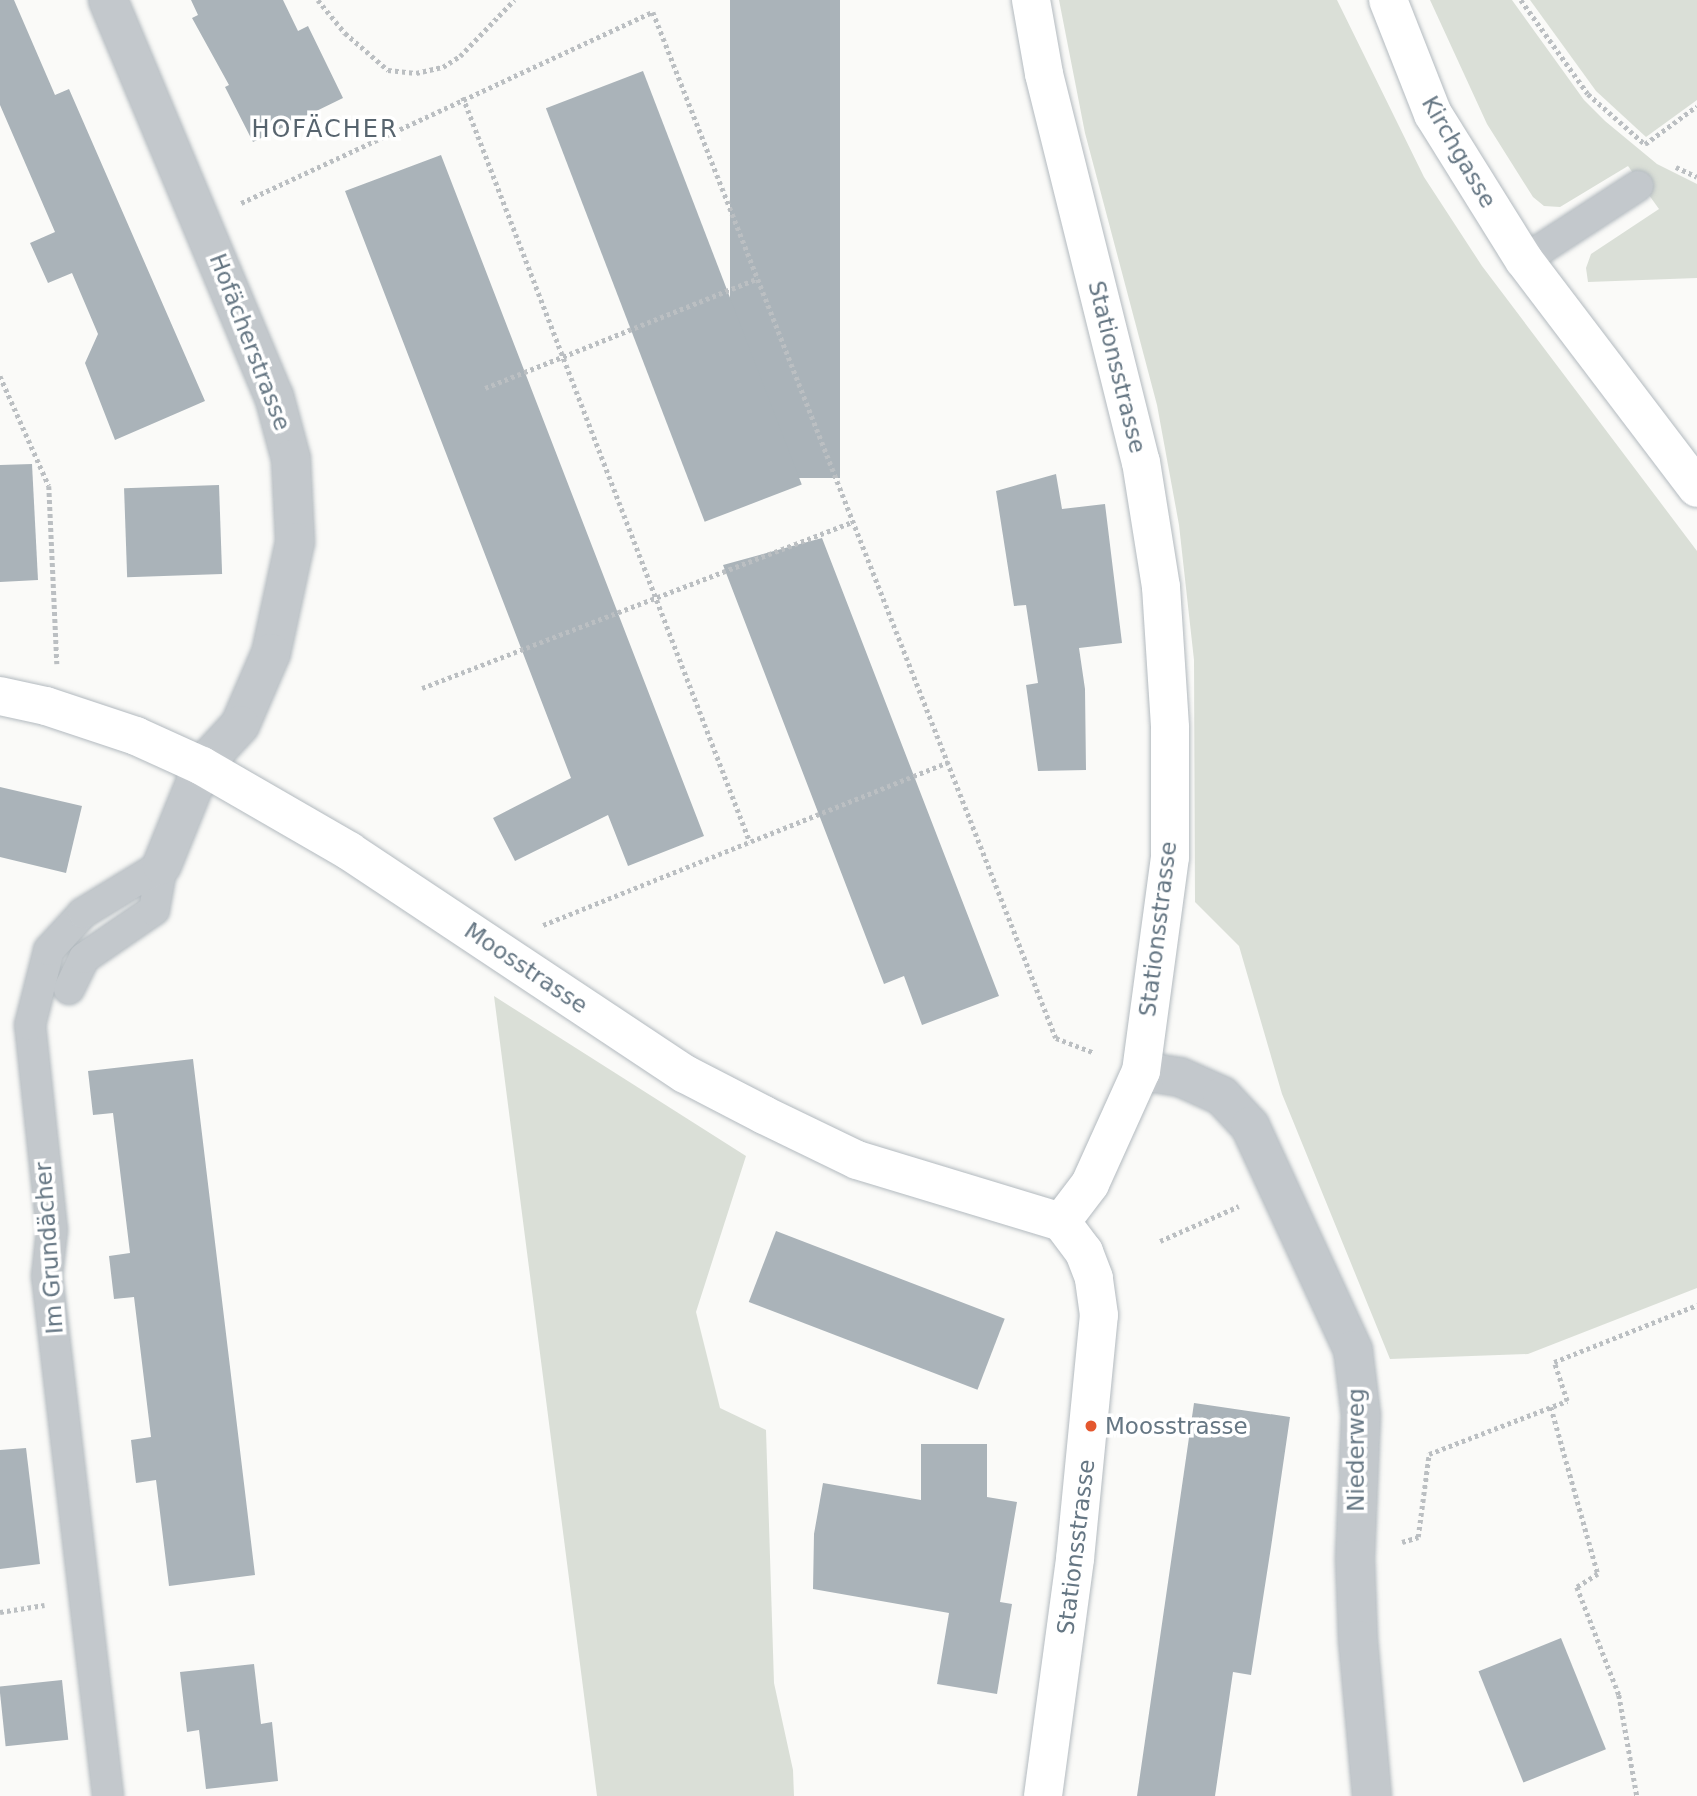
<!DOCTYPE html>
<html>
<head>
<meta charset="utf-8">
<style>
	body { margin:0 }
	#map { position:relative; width:1697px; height:1796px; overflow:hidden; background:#fafaf8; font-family:"DejaVu Sans",sans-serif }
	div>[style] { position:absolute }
	.green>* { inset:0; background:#dadfd7 }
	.building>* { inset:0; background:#aab3b9; transform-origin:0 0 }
	.path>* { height:4.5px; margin-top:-2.25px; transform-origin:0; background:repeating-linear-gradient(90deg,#bbbfc2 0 3.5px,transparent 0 7px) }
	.roads { filter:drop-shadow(0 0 2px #b3babf) drop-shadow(0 0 2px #b3babf) }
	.lane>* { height:30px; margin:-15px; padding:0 15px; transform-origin:15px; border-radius:15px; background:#c3c8cc }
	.street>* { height:38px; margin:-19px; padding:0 19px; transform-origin:19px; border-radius:19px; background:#c3c8cc }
	.secondary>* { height:38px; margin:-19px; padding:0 19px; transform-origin:19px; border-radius:19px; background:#fff }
	.dots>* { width:19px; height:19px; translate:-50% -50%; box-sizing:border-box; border:4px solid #fff; border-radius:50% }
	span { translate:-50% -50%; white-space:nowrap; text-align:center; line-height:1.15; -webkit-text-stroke:7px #fff; paint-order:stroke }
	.street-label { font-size:23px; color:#657683 }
	.poi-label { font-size:23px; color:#657683 }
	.left { translate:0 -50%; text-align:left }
	.neighbourhood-label { font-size:24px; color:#57646e; letter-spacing:2px }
</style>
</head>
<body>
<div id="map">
	<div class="green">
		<i style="clip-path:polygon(1059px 0,1337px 0,1424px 177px,1482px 266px,1697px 551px,1697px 1288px,1528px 1354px,1390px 1359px,1282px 1094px,1239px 946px,1195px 902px,1194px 660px,1179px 525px,1157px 405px,1085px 133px)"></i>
		<i style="clip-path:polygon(1430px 0,1512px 0,1584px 100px,1605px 121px,1657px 164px,1697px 184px,1697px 278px,1588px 282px,1586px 268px,1591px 254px,1659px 209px,1628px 166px,1560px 207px,1544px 206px,1533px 197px,1487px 124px)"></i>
		<i style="clip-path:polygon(1530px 0,1697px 0,1697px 100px,1646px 137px,1596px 91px)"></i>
		<i style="clip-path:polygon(494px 996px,746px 1156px,696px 1312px,720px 1408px,766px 1430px,774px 1683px,793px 1770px,794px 1796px,597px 1796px)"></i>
	</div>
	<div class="building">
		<i style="clip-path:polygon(0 0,14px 0,55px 95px,69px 89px,205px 401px,115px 440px,85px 363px,98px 334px,72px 273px,48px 283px,30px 243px,55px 232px,0 105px)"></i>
		<i style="clip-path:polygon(191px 0,283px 0,298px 31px,308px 26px,343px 98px,253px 142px,225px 87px,229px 85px,192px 18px,198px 15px)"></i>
		<i style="left:730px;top:0;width:110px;height:478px"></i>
		<i style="left:643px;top:71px;width:443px;height:104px;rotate:69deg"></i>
		<i style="clip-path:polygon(441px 155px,704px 836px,628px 866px,608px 815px,515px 861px,493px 818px,571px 778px,345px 191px)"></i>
		<i style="clip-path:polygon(32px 464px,38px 580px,0 582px,0 465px)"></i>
		<i style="clip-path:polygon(1056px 474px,1062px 509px,1105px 504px,1122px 643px,1079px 648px,1085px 689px,1086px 770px,1038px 771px,1026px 685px,1038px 683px,1026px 605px,1014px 606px,996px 491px)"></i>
		<i style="left:219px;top:485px;width:89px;height:95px;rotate:88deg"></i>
		<i style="clip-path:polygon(822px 538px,999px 996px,922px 1025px,904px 976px,884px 984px,723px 565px)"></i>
		<i style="clip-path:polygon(0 787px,82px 806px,66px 873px,0 857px)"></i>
		<i style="clip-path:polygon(193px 1059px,255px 1575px,169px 1586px,156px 1480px,136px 1483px,131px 1440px,151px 1437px,134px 1297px,114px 1299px,109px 1256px,130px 1253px,113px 1113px,93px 1115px,88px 1071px)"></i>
		<i style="left:776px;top:1231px;width:245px;height:76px;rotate:21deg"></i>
		<i style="clip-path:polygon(1194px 1403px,1290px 1417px,1271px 1547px,1251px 1675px,1233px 1672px,1215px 1796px,1137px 1796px)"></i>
		<i style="clip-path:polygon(921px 1444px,987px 1444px,987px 1497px,1017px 1502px,1000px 1602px,1012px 1604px,997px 1694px,937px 1684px,949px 1613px,813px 1589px,814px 1534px,823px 1483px,921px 1500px)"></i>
		<i style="clip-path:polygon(26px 1448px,40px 1564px,0 1569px,0 1450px)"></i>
		<i style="left:1561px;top:1638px;width:120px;height:89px;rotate:68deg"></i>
		<i style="clip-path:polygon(254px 1664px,261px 1724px,272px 1722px,278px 1781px,206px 1789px,199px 1730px,187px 1732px,180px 1672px)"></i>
		<i style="left:62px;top:1680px;width:60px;height:63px;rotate:84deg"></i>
	</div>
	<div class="path">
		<i style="left:318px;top:0;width:43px;rotate:50.7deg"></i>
		<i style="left:345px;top:33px;width:57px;rotate:40.7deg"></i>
		<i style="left:388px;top:70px;width:28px;rotate:6deg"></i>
		<i style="left:416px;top:73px;width:28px;rotate:-13deg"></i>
		<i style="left:443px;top:67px;width:20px;rotate:-33deg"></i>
		<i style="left:460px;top:56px;width:78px;rotate:-46deg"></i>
		<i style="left:1521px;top:0;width:115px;rotate:54.5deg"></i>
		<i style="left:1588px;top:94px;width:77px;rotate:41.3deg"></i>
		<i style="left:463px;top:97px;width:798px;rotate:68.93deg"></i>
		<i style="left:1645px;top:144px;width:64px;rotate:-36.2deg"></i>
		<i style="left:1676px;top:167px;width:23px;rotate:25deg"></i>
		<i style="left:241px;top:203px;width:454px;rotate:-24.9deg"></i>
		<i style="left:653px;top:12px;width:1102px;rotate:68.56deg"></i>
		<i style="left:1056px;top:1038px;width:39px;rotate:21deg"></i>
		<i style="left:0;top:376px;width:120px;rotate:66deg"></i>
		<i style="left:49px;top:486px;width:178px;rotate:87.4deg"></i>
		<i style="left:485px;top:388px;width:294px;rotate:-21.9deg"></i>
		<i style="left:422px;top:688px;width:462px;rotate:-21.1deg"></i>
		<i style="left:543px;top:925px;width:437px;rotate:-21.9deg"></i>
		<i style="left:1160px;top:1241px;width:86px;rotate:-23.9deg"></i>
		<i style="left:1551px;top:1407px;width:173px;rotate:74.3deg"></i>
		<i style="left:1598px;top:1574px;width:25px;rotate:148deg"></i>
		<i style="left:1577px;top:1587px;width:116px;rotate:68.7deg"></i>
		<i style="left:1619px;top:1695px;width:103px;rotate:79.9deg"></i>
		<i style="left:1402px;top:1542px;width:17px;rotate:-17deg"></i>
		<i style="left:1418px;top:1537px;width:84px;rotate:-82.5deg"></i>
		<i style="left:1429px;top:1454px;width:148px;rotate:-21deg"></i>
		<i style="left:1567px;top:1401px;width:41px;rotate:-108.4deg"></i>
		<i style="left:1554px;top:1362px;width:154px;rotate:-21.7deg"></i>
		<i style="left:0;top:1612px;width:45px;rotate:-9deg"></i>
	</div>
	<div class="roads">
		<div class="lane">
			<i style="left:1524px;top:260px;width:136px;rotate:-33deg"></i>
			<i style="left:69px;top:989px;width:34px;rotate:-64deg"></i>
			<i style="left:84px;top:958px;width:85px;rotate:-34.4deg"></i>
			<i style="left:154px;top:910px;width:46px;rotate:-79.9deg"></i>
			<i style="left:108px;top:1796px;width:524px;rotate:-96.69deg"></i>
			<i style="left:47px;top:1276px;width:46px;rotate:-83.8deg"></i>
			<i style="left:52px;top:1230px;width:206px;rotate:-96.1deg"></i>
			<i style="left:30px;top:1025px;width:77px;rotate:-75.8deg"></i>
			<i style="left:49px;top:950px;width:50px;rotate:-47.4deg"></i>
			<i style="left:83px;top:913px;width:92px;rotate:-31.3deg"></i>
		</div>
		<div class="street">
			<i style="left:108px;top:0;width:429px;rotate:67.3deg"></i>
			<i style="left:274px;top:396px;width:65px;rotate:74.9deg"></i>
			<i style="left:291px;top:459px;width:83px;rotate:87.2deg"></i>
			<i style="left:295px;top:542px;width:114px;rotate:102.2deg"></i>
			<i style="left:271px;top:653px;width:78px;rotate:113.3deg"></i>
			<i style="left:240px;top:725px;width:56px;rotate:132.8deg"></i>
			<i style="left:202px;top:766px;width:107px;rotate:112deg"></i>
			<i style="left:1141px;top:1071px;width:39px;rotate:9deg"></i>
			<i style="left:1180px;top:1077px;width:46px;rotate:24.3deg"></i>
			<i style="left:1222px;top:1096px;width:41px;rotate:47deg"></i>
			<i style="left:1250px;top:1126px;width:247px;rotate:65.3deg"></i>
			<i style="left:1353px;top:1350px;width:65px;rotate:83deg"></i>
			<i style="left:1361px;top:1415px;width:144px;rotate:92.4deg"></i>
			<i style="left:1355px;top:1559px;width:81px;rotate:87.9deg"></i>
			<i style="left:1358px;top:1640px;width:157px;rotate:84.9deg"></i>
		</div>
		<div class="secondary">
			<i style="left:1031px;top:0;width:75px;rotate:80deg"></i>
			<i style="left:1044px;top:74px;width:400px;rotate:76deg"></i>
			<i style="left:1141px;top:462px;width:127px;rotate:80.9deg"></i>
			<i style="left:1161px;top:587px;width:141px;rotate:86.3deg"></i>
			<i style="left:1170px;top:728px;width:129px;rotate:90deg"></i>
			<i style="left:1170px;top:857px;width:216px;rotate:97.7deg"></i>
			<i style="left:1141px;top:1071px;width:124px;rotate:114.3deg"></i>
			<i style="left:1090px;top:1184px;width:48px;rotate:127.3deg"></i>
			<i style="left:1388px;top:0;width:123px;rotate:68.5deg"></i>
			<i style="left:1433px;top:114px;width:172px;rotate:58.1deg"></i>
			<i style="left:1524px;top:260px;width:286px;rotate:52.8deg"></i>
			<i style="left:0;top:696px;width:47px;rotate:12.3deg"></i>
			<i style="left:46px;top:706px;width:95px;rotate:18.4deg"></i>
			<i style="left:136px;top:736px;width:72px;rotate:24.4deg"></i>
			<i style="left:202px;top:766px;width:170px;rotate:30deg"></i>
			<i style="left:349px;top:851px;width:403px;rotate:33.6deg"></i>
			<i style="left:685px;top:1074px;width:89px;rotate:27.4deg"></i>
			<i style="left:764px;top:1115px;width:103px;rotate:25.8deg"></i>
			<i style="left:857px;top:1160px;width:213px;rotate:16.9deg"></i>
			<i style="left:1043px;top:1796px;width:239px;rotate:-82.3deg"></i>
			<i style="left:1075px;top:1559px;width:245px;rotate:-84.4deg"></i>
			<i style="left:1099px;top:1315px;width:37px;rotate:-98deg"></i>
			<i style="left:1094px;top:1278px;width:28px;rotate:-111deg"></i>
			<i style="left:1084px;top:1252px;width:38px;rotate:-127deg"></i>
		</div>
	</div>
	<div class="dots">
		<i style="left:1091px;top:1426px;background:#e4572e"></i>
	</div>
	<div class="street-label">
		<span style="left:1459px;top:152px;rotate:60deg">Kirchgasse</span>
		<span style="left:250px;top:342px;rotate:69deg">Hofächerstrasse</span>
		<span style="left:1117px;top:367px;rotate:76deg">Stationsstrasse</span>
		<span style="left:1158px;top:929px;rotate:-83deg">Stationsstrasse</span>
		<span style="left:526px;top:968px;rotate:34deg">Moosstrasse</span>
		<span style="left:49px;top:1248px;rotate:-94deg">Im Grundächer</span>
		<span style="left:1356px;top:1450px;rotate:-90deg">Niederweg</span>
		<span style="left:1076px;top:1547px;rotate:-83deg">Stationsstrasse</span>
	</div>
	<div class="poi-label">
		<span class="left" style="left:1105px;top:1426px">Moosstrasse</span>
	</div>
	<div class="neighbourhood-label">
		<span style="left:325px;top:130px">HOFÄCHER</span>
	</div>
</div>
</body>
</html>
